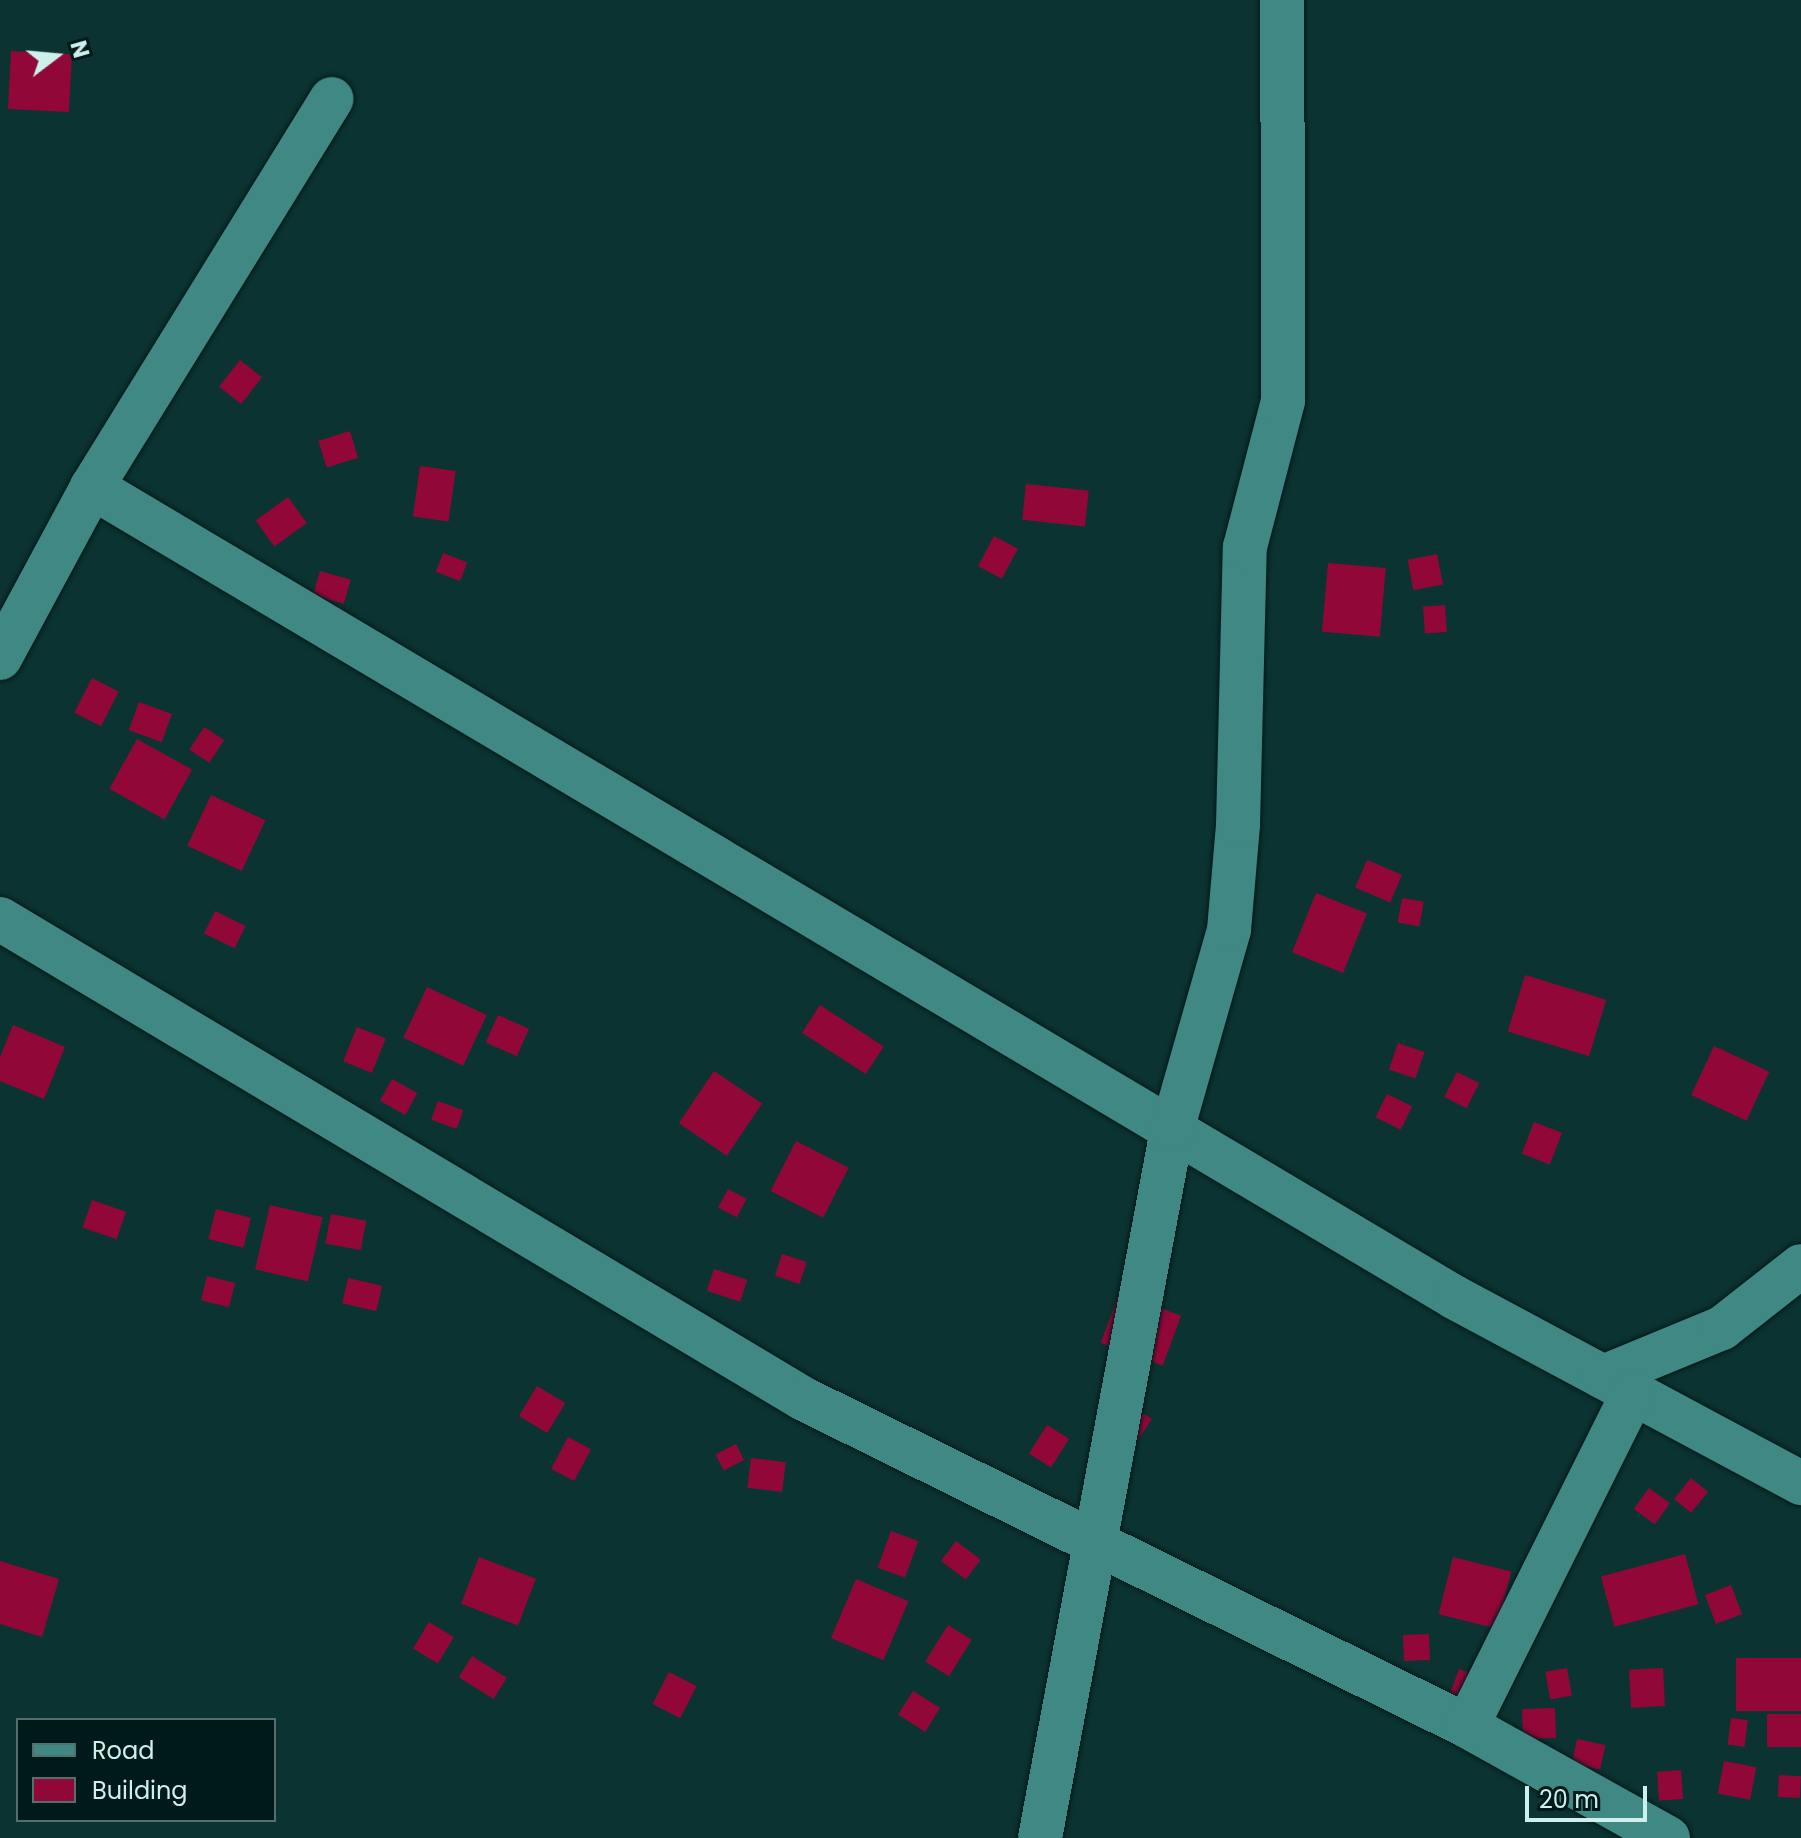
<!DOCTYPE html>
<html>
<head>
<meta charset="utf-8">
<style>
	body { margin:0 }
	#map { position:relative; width:1801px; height:1838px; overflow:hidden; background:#0b3331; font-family:Poppins,sans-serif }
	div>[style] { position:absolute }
	.building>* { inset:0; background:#910838; transform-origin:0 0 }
	.roads { filter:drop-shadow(0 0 2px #031918) drop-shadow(0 0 2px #031918) }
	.minor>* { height:44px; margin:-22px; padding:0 22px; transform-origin:22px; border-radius:22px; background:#3f8884 }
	span { translate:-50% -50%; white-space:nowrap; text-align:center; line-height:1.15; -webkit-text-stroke:6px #001a19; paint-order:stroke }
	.legend { position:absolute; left:16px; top:1718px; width:260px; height:104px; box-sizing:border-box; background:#001a19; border:2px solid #52706e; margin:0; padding:10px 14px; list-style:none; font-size:24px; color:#cdf0ed }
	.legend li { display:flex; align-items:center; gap:16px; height:40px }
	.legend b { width:40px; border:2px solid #52706e }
	.north { position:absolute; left:16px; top:16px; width:80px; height:80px; -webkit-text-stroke:6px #001a19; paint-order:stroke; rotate:74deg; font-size:22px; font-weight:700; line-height:32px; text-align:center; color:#cdf0ed }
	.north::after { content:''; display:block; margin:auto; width:28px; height:36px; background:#cdf0ed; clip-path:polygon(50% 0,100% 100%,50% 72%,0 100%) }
	.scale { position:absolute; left:1525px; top:1786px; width:122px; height:36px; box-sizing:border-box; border:4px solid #cdf0ed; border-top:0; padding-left:10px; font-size:24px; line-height:28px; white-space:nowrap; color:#cdf0ed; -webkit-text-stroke:6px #001a19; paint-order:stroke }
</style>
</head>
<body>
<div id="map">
	<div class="building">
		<i style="left:11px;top:51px;width:61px;height:58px;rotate:3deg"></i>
		<i style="left:240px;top:360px;width:28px;height:34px;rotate:38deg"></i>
		<i style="left:350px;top:431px;width:28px;height:33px;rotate:73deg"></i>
		<i style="left:420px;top:466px;width:36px;height:51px;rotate:8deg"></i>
		<i style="left:1026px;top:484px;width:63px;height:36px;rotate:6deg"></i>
		<i style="left:288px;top:497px;width:32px;height:40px;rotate:54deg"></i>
		<i style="left:994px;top:536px;width:27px;height:34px;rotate:28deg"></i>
		<i style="left:443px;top:553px;width:26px;height:20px;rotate:21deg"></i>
		<i style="left:1437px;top:554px;width:31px;height:30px;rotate:79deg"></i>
		<i style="left:1328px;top:563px;width:58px;height:69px;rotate:5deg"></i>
		<i style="left:320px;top:571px;width:32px;height:25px;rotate:16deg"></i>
		<i style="left:1445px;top:605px;width:27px;height:22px;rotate:86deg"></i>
		<i style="left:92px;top:678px;width:30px;height:39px;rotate:27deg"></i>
		<i style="left:139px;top:702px;width:35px;height:30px;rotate:20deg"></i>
		<i style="left:204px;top:727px;width:24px;height:27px;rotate:33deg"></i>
		<i style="left:137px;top:739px;width:63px;height:57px;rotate:29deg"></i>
		<i style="left:211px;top:795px;width:60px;height:56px;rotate:25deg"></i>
		<i style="left:1367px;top:860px;width:38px;height:30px;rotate:23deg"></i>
		<i style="left:1316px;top:893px;width:55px;height:64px;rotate:22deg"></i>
		<i style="left:1402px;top:898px;width:22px;height:25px;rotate:10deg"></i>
		<i style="left:215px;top:911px;width:34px;height:25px;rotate:26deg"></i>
		<i style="left:1525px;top:975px;width:85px;height:59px;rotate:17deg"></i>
		<i style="left:427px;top:987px;width:66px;height:56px;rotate:25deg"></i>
		<i style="left:820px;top:1005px;width:76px;height:33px;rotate:33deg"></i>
		<i style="left:498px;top:1015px;width:34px;height:30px;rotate:24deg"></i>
		<i style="clip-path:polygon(13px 1025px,65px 1047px,44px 1099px,0 1081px,0 1057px)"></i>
		<i style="left:357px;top:1027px;width:31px;height:37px;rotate:22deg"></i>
		<i style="left:1398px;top:1043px;width:28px;height:28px;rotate:19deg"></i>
		<i style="left:1714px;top:1046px;width:61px;height:54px;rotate:25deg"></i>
		<i style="left:714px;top:1071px;width:58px;height:63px;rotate:34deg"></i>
		<i style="left:1457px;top:1072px;width:25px;height:28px;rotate:27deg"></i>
		<i style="left:392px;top:1079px;width:29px;height:25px;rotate:29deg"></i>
		<i style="left:1387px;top:1094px;width:28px;height:26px;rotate:26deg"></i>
		<i style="left:438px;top:1101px;width:27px;height:20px;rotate:20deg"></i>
		<i style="left:1534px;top:1122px;width:30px;height:34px;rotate:21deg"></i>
		<i style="left:796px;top:1141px;width:59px;height:56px;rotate:27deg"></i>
		<i style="left:728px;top:1189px;width:21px;height:21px;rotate:28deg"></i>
		<i style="left:92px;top:1200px;width:36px;height:29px;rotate:19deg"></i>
		<i style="left:270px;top:1205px;width:54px;height:66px;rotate:13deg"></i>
		<i style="left:216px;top:1209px;width:36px;height:31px;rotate:14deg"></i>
		<i style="left:331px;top:1214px;width:36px;height:30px;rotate:11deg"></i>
		<i style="left:782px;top:1254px;width:26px;height:23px;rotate:18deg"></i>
		<i style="left:714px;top:1269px;width:35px;height:23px;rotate:18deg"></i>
		<i style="left:207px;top:1276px;width:29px;height:25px;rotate:14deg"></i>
		<i style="left:348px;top:1278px;width:35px;height:26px;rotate:13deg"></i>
		<i style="left:1119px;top:1293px;width:66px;height:53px;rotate:20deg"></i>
		<i style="left:537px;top:1386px;width:33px;height:35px;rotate:31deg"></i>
		<i style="left:1135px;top:1408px;width:20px;height:27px;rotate:33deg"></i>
		<i style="left:1047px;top:1425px;width:26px;height:34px;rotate:32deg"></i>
		<i style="left:568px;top:1437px;width:26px;height:36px;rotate:28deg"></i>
		<i style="left:736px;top:1444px;width:18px;height:23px;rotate:63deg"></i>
		<i style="left:751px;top:1458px;width:35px;height:30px;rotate:7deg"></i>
		<i style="left:1691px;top:1478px;width:22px;height:27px;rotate:39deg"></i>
		<i style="left:1649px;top:1488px;width:26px;height:26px;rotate:36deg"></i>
		<i style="left:891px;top:1531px;width:29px;height:39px;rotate:20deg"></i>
		<i style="left:956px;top:1541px;width:31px;height:25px;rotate:37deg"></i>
		<i style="left:1685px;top:1554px;width:52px;height:87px;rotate:75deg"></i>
		<i style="left:479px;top:1557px;width:61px;height:50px;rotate:21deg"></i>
		<i style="left:1453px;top:1557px;width:60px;height:59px;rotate:14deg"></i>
		<i style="clip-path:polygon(0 1561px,59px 1579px,42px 1637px,0 1624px)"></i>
		<i style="left:856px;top:1579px;width:57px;height:64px;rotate:23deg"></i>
		<i style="left:1731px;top:1585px;width:31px;height:28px;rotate:69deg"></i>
		<i style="left:429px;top:1622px;width:29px;height:31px;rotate:31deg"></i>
		<i style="left:948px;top:1625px;width:28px;height:43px;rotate:32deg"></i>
		<i style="left:1429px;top:1634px;width:26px;height:26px;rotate:88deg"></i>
		<i style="left:472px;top:1656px;width:41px;height:25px;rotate:32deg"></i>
		<i style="left:1801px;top:1658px;width:53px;height:65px;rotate:90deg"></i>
		<i style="left:1567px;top:1668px;width:28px;height:22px;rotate:80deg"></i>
		<i style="left:1663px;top:1668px;width:38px;height:34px;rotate:87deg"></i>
		<i style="left:1459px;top:1669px;width:23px;height:26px;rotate:20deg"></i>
		<i style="left:669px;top:1672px;width:31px;height:36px;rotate:27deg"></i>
		<i style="left:913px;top:1691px;width:32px;height:28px;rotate:32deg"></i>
		<i style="left:1555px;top:1708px;width:30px;height:33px;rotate:88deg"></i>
		<i style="left:1801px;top:1714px;width:33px;height:34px;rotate:90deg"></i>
		<i style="left:1731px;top:1718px;width:17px;height:27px;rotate:7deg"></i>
		<i style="left:1577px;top:1739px;width:29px;height:25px;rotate:12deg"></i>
		<i style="left:1724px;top:1761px;width:33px;height:33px;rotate:11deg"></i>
		<i style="left:1681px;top:1770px;width:29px;height:24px;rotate:86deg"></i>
		<i style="left:1779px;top:1775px;width:22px;height:22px;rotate:3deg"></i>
	</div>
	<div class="roads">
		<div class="minor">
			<i style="left:92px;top:487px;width:1585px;rotate:30.74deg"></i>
			<i style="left:1454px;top:1297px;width:394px;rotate:28.2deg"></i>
			<i style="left:0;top:658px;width:194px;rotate:-61.7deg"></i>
			<i style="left:92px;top:487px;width:456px;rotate:-58.3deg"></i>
			<i style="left:0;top:919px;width:936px;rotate:30.84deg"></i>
			<i style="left:804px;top:1399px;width:739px;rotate:26.25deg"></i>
			<i style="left:1467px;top:1726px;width:230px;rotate:29.1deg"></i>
			<i style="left:1603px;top:1377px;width:129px;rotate:-22.4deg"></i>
			<i style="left:1722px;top:1328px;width:100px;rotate:-38.1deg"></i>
			<i style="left:1467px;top:1726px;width:372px;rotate:-63.5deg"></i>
			<i style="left:1040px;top:1838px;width:720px;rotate:-79.44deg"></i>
			<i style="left:1172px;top:1130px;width:208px;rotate:-74.1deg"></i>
			<i style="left:1229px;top:930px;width:105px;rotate:-85.1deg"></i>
			<i style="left:1238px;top:825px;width:278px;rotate:-88.6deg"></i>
			<i style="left:1245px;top:547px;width:151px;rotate:-75.4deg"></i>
			<i style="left:1283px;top:401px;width:401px;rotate:-90.1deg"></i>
		</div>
	</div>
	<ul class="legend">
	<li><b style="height:10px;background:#3f8884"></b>Road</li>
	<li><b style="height:22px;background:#910838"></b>Building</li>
	</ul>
	<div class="north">N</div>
	<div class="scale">20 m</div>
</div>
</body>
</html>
